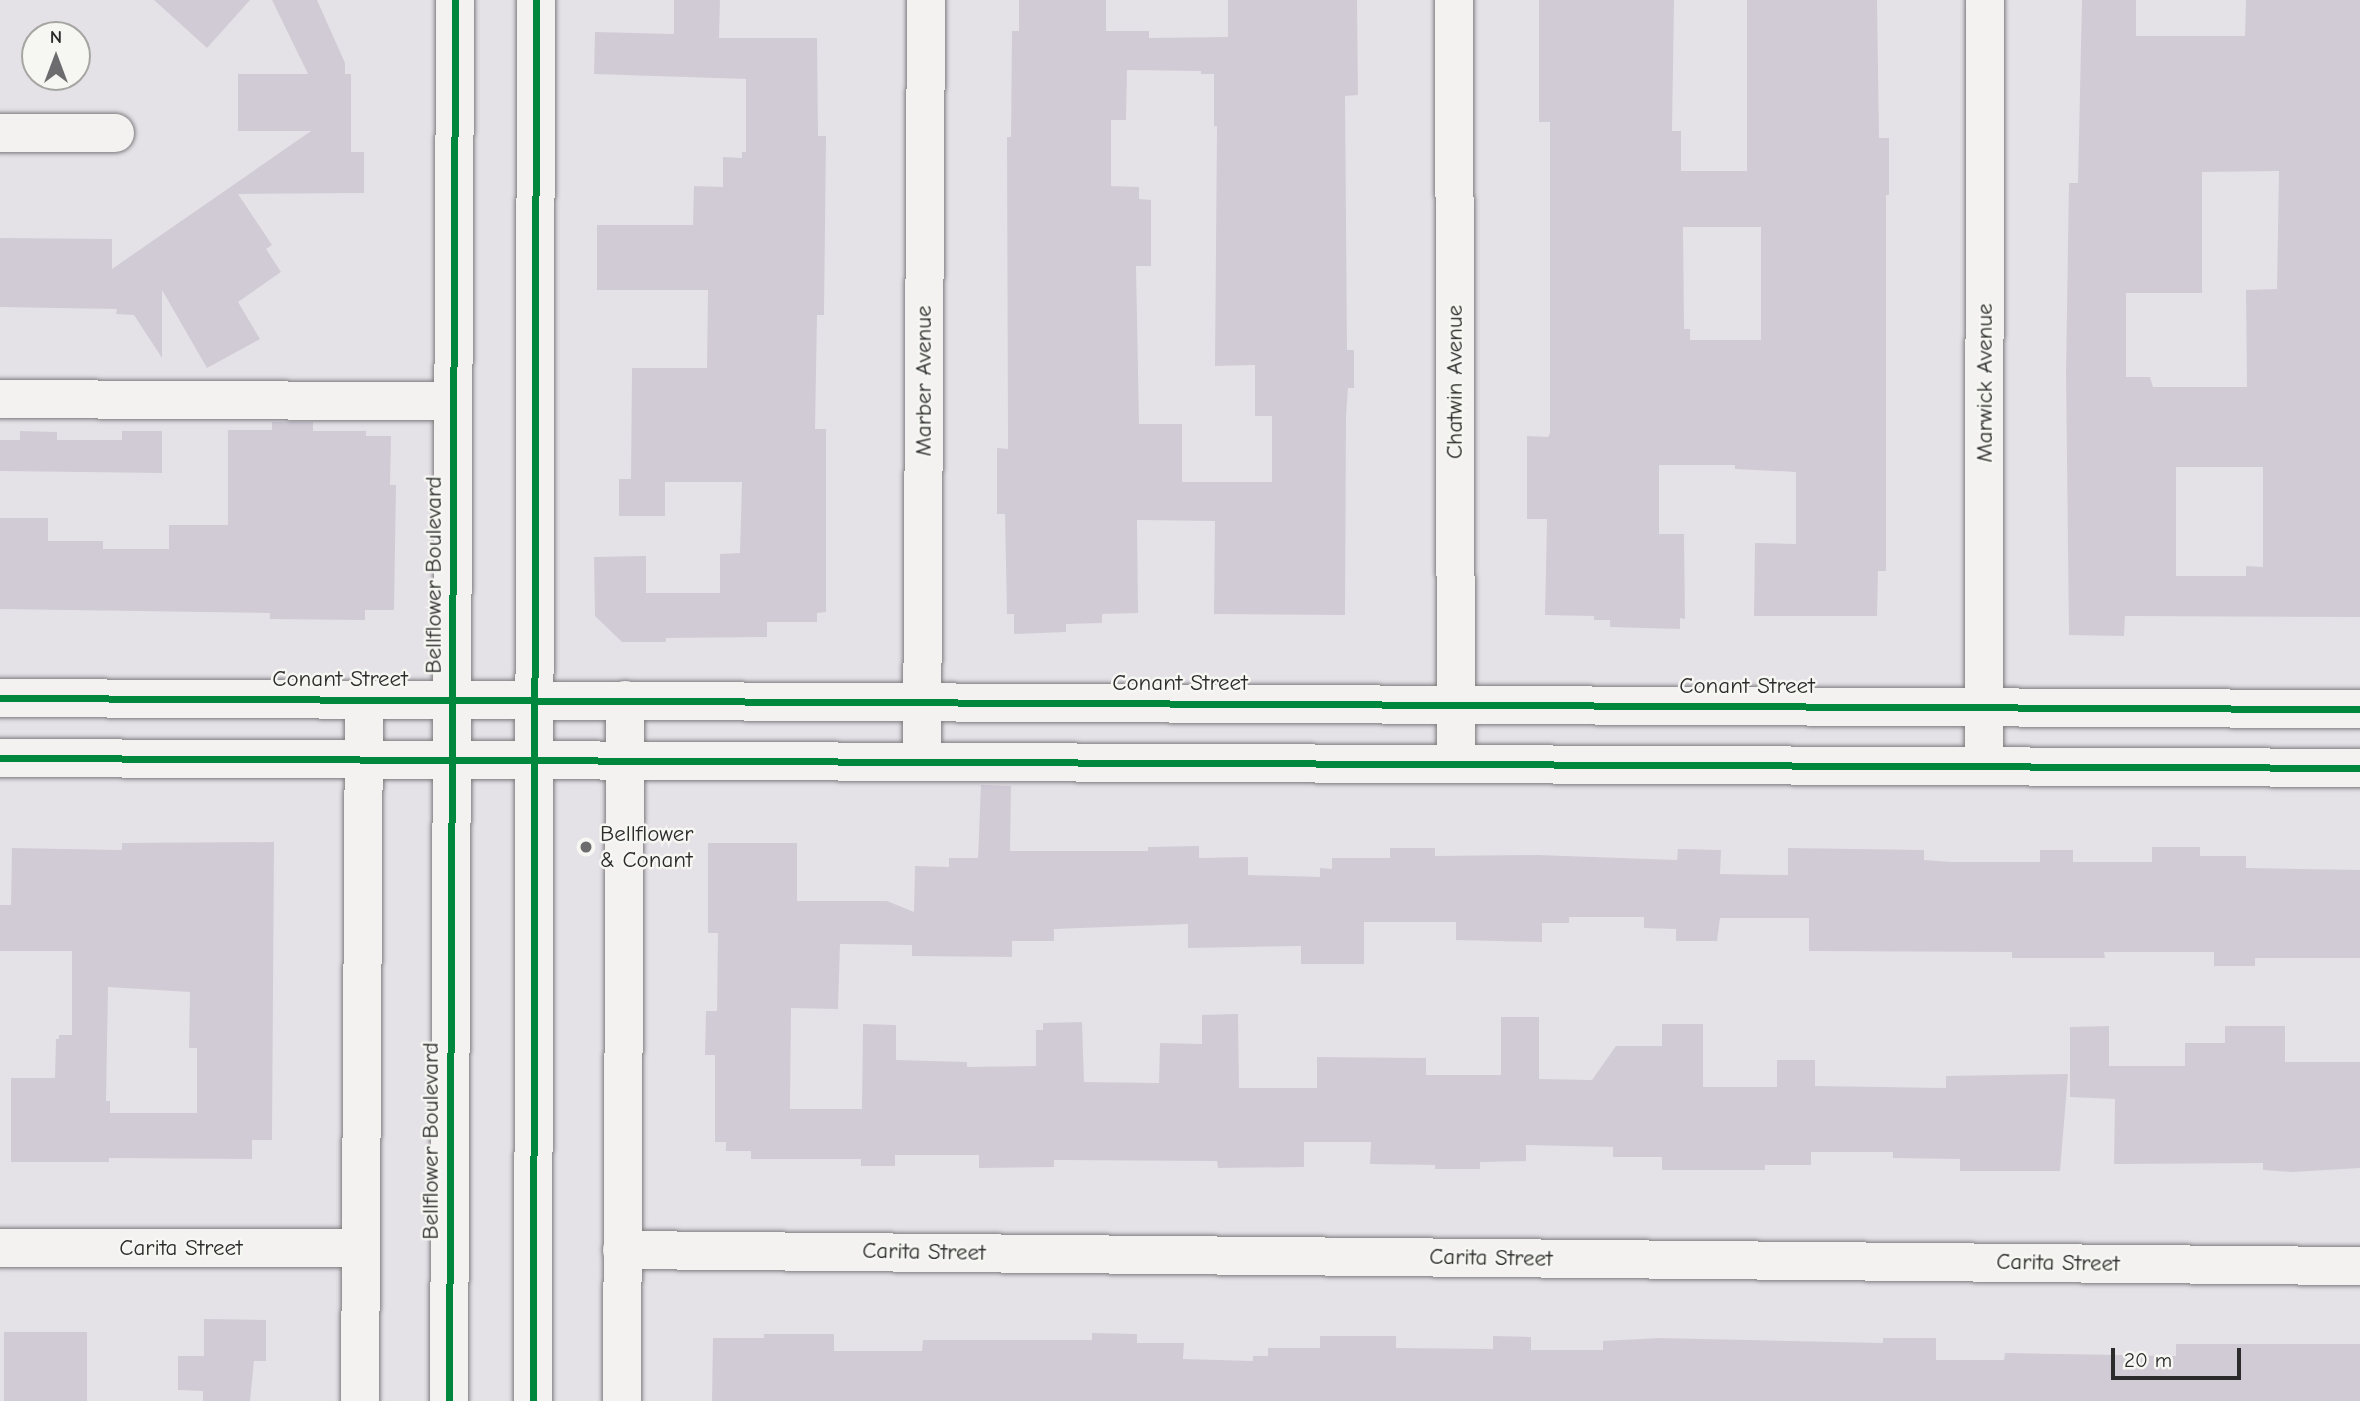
<!DOCTYPE html>
<html>
<head>
<meta charset="utf-8">
<style>
	body { margin:0 }
	#map { position:relative; width:2360px; height:1401px; overflow:hidden; background:#e5e2e7; font-family:"Comic Neue",sans-serif }
	div>[style] { position:absolute }
	.building>* { inset:0; background:#d1cbd6; transform-origin:0 0 }
	.roads { filter:drop-shadow(0 0 2px #7f7d80) drop-shadow(0 0 2px #7f7d80) }
	.minor>* { height:38px; margin:-19px; padding:0 19px; transform-origin:19px; border-radius:19px; background:#f3f2f1 }
	.major>* { height:38px; margin:-19px; padding:0 19px; transform-origin:19px; border-radius:19px; background:#f3f2f1 }
	.cycleway>* { height:7px; margin:-3.5px; padding:0 3.5px; transform-origin:3.5px; border-radius:3.5px; background:#00873e }
	.dots>* { width:19px; height:19px; translate:-50% -50%; box-sizing:border-box; border:4px solid #f6f6f2; border-radius:50% }
	span { translate:-50% -50%; white-space:nowrap; text-align:center; line-height:1.15; -webkit-text-stroke:5px #f6f6f2; paint-order:stroke }
	.street-label { font-size:23px; color:#2b2b2b }
	.poi-label { font-size:23px; color:#2b2b2b }
	.left { translate:0 -50%; text-align:left }
	.north { position:absolute; left:21px; top:21px; width:70px; height:70px; box-sizing:border-box; background:#f6f6f2; border:2px solid #a5a5a2; border-radius:50%; rotate:0deg; font-size:19px; font-weight:700; line-height:28px; text-align:center; color:#2b2b2b }
	.north::after { content:''; display:block; margin:auto; width:24px; height:32px; background:#6c6b6d; clip-path:polygon(50% 0,100% 100%,50% 72%,0 100%) }
	.scale { position:absolute; left:2111px; top:1348px; width:130px; height:32px; box-sizing:border-box; border:4px solid #2b2b2b; border-top:0; padding-left:9px; font-size:21px; line-height:24px; white-space:nowrap; color:#2b2b2b; -webkit-text-stroke:5px #f6f6f2; paint-order:stroke }
</style>
</head>
<body>
<div id="map">
	<div class="building">
		<i style="clip-path:polygon(154px 0,250px 0,207px 48px)"></i>
		<i style="clip-path:polygon(272px 0,317px 0,345px 63px,345px 74px,351px 74px,351px 152px,364px 152px,364px 193px,238px 194px,272px 245px,266px 249px,281px 272px,238px 302px,260px 339px,207px 368px,162px 290px,162px 358px,134px 315px,116px 314px,117px 309px,0 307px,0 238px,112px 239px,112px 269px,311px 131px,238px 131px,238px 74px,308px 74px)"></i>
		<i style="clip-path:polygon(674px 0,720px 0,719px 38px,817px 38px,818px 136px,826px 136px,824px 315px,817px 315px,815px 429px,826px 429px,826px 612px,817px 613px,817px 622px,767px 622px,767px 637px,666px 638px,666px 642px,622px 642px,595px 616px,594px 557px,646px 556px,646px 593px,720px 593px,720px 554px,740px 553px,742px 482px,665px 482px,665px 516px,619px 516px,619px 479px,631px 479px,632px 368px,707px 368px,708px 290px,597px 290px,597px 225px,693px 225px,694px 186px,723px 187px,723px 157px,742px 158px,742px 152px,746px 152px,746px 79px,594px 74px,595px 32px,674px 34px)"></i>
		<i style="clip-path:polygon(evenodd,1019px 0,1106px 0,1106px 31px,1149px 31px,1149px 38px,1228px 37px,1228px 0,1357px 0,1358px 95px,1345px 96px,1347px 350px,1354px 350px,1354px 388px,1348px 388px,1346px 416px,1345px 615px,1214px 614px,1215px 521px,1137px 520px,1138px 613px,1102px 614px,1102px 623px,1066px 624px,1066px 632px,1014px 634px,1014px 614px,1007px 614px,1005px 514px,997px 514px,997px 448px,1008px 449px,1007px 137px,1011px 137px,1012px 31px,1019px 31px,1019px 0,1127px 70px,1201px 71px,1201px 74px,1214px 74px,1214px 126px,1217px 126px,1215px 366px,1255px 365px,1255px 416px,1272px 416px,1272px 482px,1182px 482px,1182px 424px,1139px 424px,1136px 266px,1151px 266px,1151px 200px,1139px 199px,1139px 187px,1111px 186px,1111px 120px,1126px 120px,1127px 70px)"></i>
		<i style="clip-path:polygon(evenodd,1539px 0,1674px 0,1672px 131px,1681px 131px,1681px 171px,1747px 171px,1747px 0,1877px 0,1879px 138px,1889px 138px,1889px 195px,1886px 195px,1886px 571px,1878px 571px,1877px 616px,1754px 616px,1755px 543px,1796px 544px,1796px 472px,1735px 469px,1735px 465px,1659px 465px,1659px 534px,1684px 534px,1685px 619px,1680px 618px,1680px 629px,1610px 627px,1610px 620px,1594px 620px,1594px 616px,1545px 615px,1547px 519px,1527px 519px,1527px 436px,1548px 437px,1550px 433px,1550px 122px,1539px 122px,1539px 0,1683px 227px,1761px 227px,1761px 340px,1690px 340px,1690px 329px,1684px 329px,1683px 227px)"></i>
		<i style="clip-path:polygon(evenodd,2082px 0,2136px 0,2136px 36px,2245px 36px,2246px 0,2360px 0,2360px 617px,2125px 616px,2124px 636px,2069px 635px,2066px 373px,2069px 183px,2078px 183px,2082px 0,2279px 171px,2277px 289px,2246px 290px,2247px 387px,2153px 387px,2150px 377px,2126px 377px,2126px 293px,2202px 293px,2202px 172px,2279px 171px,2082px 0,2176px 467px,2263px 467px,2263px 567px,2246px 566px,2246px 576px,2176px 576px,2176px 467px)"></i>
		<i style="clip-path:polygon(272px 422px,313px 422px,313px 431px,366px 431px,366px 436px,391px 436px,390px 485px,396px 485px,394px 610px,365px 610px,365px 620px,270px 619px,270px 613px,0 609px,0 518px,48px 518px,48px 541px,103px 541px,103px 549px,169px 549px,169px 525px,228px 525px,228px 430px,272px 430px)"></i>
		<i style="clip-path:polygon(20px 431px,57px 432px,57px 440px,122px 440px,122px 431px,162px 431px,162px 473px,0 471px,0 440px,20px 440px)"></i>
		<i style="clip-path:polygon(981px 785px,1011px 786px,1010px 851px,1148px 851px,1148px 847px,1199px 846px,1199px 858px,1248px 857px,1248px 875px,1320px 877px,1320px 868px,1332px 869px,1332px 858px,1390px 858px,1390px 848px,1435px 848px,1435px 856px,1538px 855px,1677px 860px,1678px 849px,1721px 850px,1720px 874px,1788px 875px,1788px 848px,1924px 850px,1924px 860px,1951px 862px,2040px 862px,2040px 850px,2073px 850px,2073px 862px,2152px 862px,2152px 847px,2200px 847px,2200px 856px,2246px 856px,2246px 868px,2360px 870px,2360px 958px,2255px 958px,2255px 966px,2214px 966px,2214px 952px,2104px 952px,2105px 958px,2012px 958px,2012px 952px,1809px 951px,1809px 918px,1720px 918px,1717px 941px,1676px 941px,1676px 929px,1644px 928px,1644px 917px,1569px 917px,1569px 923px,1542px 923px,1542px 942px,1456px 940px,1456px 922px,1364px 922px,1364px 964px,1301px 964px,1301px 946px,1188px 948px,1188px 924px,1054px 929px,1054px 941px,1012px 941px,1012px 957px,912px 956px,912px 945px,840px 944px,838px 1009px,791px 1008px,790px 1109px,862px 1109px,863px 1024px,896px 1025px,896px 1060px,967px 1062px,967px 1067px,1036px 1066px,1036px 1030px,1043px 1030px,1043px 1023px,1082px 1022px,1084px 1082px,1159px 1083px,1160px 1043px,1202px 1044px,1202px 1015px,1238px 1014px,1239px 1088px,1317px 1088px,1317px 1057px,1426px 1058px,1426px 1075px,1501px 1075px,1501px 1017px,1539px 1017px,1539px 1079px,1592px 1080px,1616px 1046px,1662px 1046px,1662px 1024px,1703px 1024px,1703px 1087px,1777px 1087px,1777px 1060px,1815px 1060px,1815px 1086px,1946px 1088px,1946px 1076px,2068px 1074px,2060px 1171px,1960px 1171px,1960px 1159px,1893px 1158px,1893px 1152px,1811px 1152px,1811px 1165px,1765px 1165px,1765px 1170px,1662px 1170px,1662px 1157px,1613px 1157px,1613px 1147px,1526px 1145px,1526px 1161px,1480px 1162px,1480px 1169px,1435px 1169px,1435px 1165px,1370px 1164px,1371px 1142px,1304px 1142px,1304px 1167px,1218px 1168px,1217px 1161px,1054px 1160px,1054px 1167px,979px 1168px,979px 1155px,895px 1155px,895px 1166px,861px 1166px,861px 1159px,751px 1159px,751px 1151px,726px 1151px,726px 1142px,715px 1142px,715px 1055px,705px 1055px,706px 1011px,717px 1011px,718px 933px,708px 933px,708px 843px,797px 843px,797px 901px,887px 901px,914px 912px,915px 866px,949px 867px,949px 858px,978px 858px)"></i>
		<i style="clip-path:polygon(evenodd,274px 842px,272px 1140px,252px 1140px,252px 1159px,109px 1158px,109px 1162px,11px 1162px,11px 1078px,55px 1078px,56px 1039px,59px 1039px,59px 1035px,72px 1035px,72px 951px,0 951px,0 905px,11px 905px,12px 848px,122px 850px,122px 843px,274px 842px,108px 987px,190px 992px,189px 1048px,197px 1048px,197px 1113px,110px 1113px,110px 1101px,106px 1101px,108px 987px)"></i>
		<i style="clip-path:polygon(2109px 1026px,2109px 1066px,2185px 1066px,2185px 1043px,2225px 1043px,2225px 1026px,2285px 1026px,2285px 1062px,2360px 1062px,2360px 1168px,2292px 1172px,2263px 1170px,2263px 1163px,2114px 1164px,2115px 1099px,2070px 1097px,2070px 1027px)"></i>
		<i style="clip-path:polygon(204px 1319px,266px 1320px,266px 1361px,254px 1361px,250px 1401px,203px 1401px,203px 1391px,178px 1390px,178px 1356px,204px 1356px)"></i>
		<i style="left:4px;top:1332px;width:83px;height:69px"></i>
		<i style="clip-path:polygon(1092px 1333px,1137px 1334px,1137px 1343px,1184px 1343px,1183px 1359px,1253px 1361px,1253px 1356px,1268px 1356px,1268px 1348px,1320px 1348px,1320px 1336px,1396px 1336px,1396px 1348px,1493px 1349px,1493px 1336px,1531px 1337px,1531px 1350px,1603px 1350px,1603px 1341px,1660px 1338px,1883px 1343px,1883px 1338px,1936px 1338px,1936px 1360px,2004px 1360px,2005px 1353px,2176px 1356px,2176px 1344px,2360px 1344px,2360px 1401px,712px 1401px,713px 1338px,764px 1338px,764px 1334px,834px 1334px,834px 1351px,922px 1351px,923px 1340px,1092px 1340px)"></i>
	</div>
	<div class="roads">
		<div class="minor">
			<i style="left:1454px;top:0;width:764px;rotate:89.85deg"></i>
			<i style="left:0;top:133px;width:115px"></i>
			<i style="left:0;top:399px;width:453px;rotate:0.3deg"></i>
			<i style="left:0;top:698px;width:2360px;rotate:0.27deg"></i>
			<i style="left:0;top:758px;width:2360px;rotate:0.24deg"></i>
			<i style="left:922px;top:762px;width:762px;rotate:-89.7deg"></i>
			<i style="left:1984px;top:766px;width:766px;rotate:-89.93deg"></i>
			<i style="left:0;top:1248px;width:361px"></i>
			<i style="left:622px;top:1250px;width:1738px;rotate:0.53deg"></i>
			<i style="left:360px;top:1401px;width:702px;rotate:-89.67deg"></i>
			<i style="left:622px;top:1401px;width:701px;rotate:-89.75deg"></i>
		</div>
		<div class="major">
			<i style="left:449px;top:1401px;width:1401px;rotate:-89.75deg"></i>
			<i style="left:533px;top:1401px;width:1401px;rotate:-89.88deg"></i>
		</div>
	</div>
	<div class="cycleway">
		<i style="left:0;top:698px;width:2360px;rotate:0.27deg"></i>
		<i style="left:0;top:758px;width:2360px;rotate:0.24deg"></i>
		<i style="left:449px;top:1401px;width:1401px;rotate:-89.75deg"></i>
		<i style="left:533px;top:1401px;width:1401px;rotate:-89.88deg"></i>
	</div>
	<div class="dots">
		<i style="left:586px;top:847px;background:#6c6b6d"></i>
	</div>
	<div class="street-label">
		<span style="left:924px;top:381px;rotate:-90deg">Marber Avenue</span>
		<span style="left:1455px;top:382px;rotate:-90deg">Chatwin Avenue</span>
		<span style="left:1985px;top:383px;rotate:-90deg">Marwick Avenue</span>
		<span style="left:434px;top:575px;rotate:-90deg">Bellflower Boulevard</span>
		<span style="left:340px;top:679px">Conant Street</span>
		<span style="left:1180px;top:683px">Conant Street</span>
		<span style="left:1747px;top:686px">Conant Street</span>
		<span style="left:431px;top:1141px;rotate:-90deg">Bellflower Boulevard</span>
		<span style="left:181px;top:1248px">Carita Street</span>
		<span style="left:924px;top:1252px;rotate:1deg">Carita Street</span>
		<span style="left:1491px;top:1258px;rotate:1deg">Carita Street</span>
		<span style="left:2058px;top:1263px;rotate:1deg">Carita Street</span>
	</div>
	<div class="poi-label">
		<span class="left" style="left:600px;top:847px">Bellflower<br>&amp; Conant</span>
	</div>
	<div class="north">N</div>
	<div class="scale">20 m</div>
</div>
</body>
</html>
